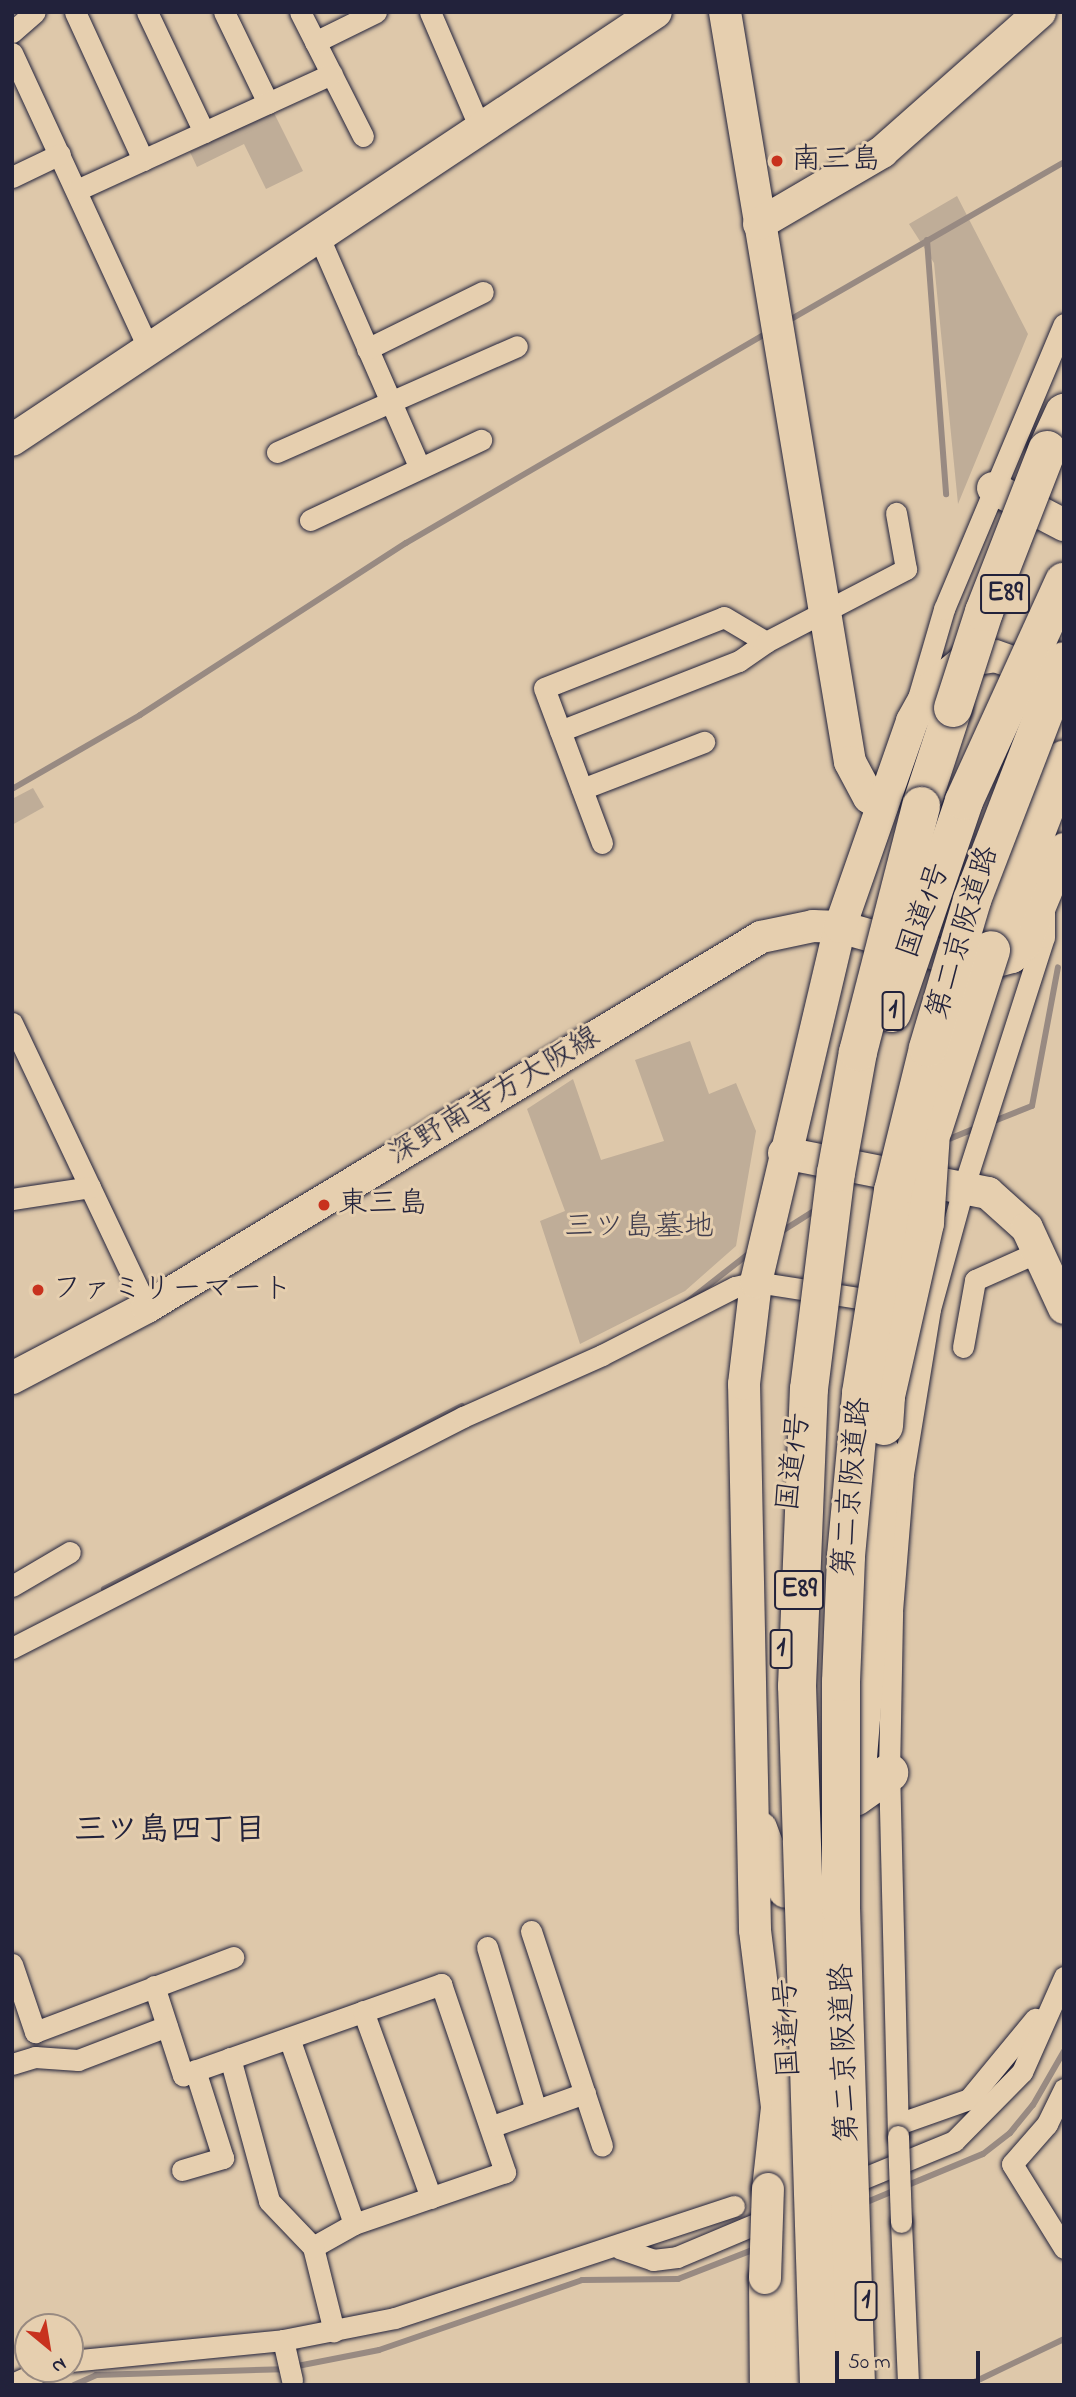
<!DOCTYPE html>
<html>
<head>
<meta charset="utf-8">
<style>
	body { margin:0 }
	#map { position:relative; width:1076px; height:2397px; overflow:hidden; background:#dec8aa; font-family:"Indie Flower","Klee One",sans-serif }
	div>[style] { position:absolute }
	.green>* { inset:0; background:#bfad98 }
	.stream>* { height:6px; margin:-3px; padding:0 3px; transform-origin:3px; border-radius:3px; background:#988a82 }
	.roads { filter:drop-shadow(0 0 2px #22223b) drop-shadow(0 0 2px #22223b) }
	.street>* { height:21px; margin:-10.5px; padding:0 10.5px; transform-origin:10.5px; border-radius:10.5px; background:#e6cfaf }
	.secondary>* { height:32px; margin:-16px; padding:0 16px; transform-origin:16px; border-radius:16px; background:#e6cfaf }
	.highway>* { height:38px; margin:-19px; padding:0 19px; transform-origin:19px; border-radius:19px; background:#e6cfaf }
	.bridges { filter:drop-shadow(0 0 2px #22223b) drop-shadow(0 0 2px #22223b) }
	.street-bridge>* { height:21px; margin:-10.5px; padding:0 10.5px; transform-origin:10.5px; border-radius:10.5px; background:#e6cfaf }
	.secondary-bridge>* { height:32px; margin:-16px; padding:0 16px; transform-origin:16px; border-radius:16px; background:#e6cfaf }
	.highway-bridge>* { height:38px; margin:-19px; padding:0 19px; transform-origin:19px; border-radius:19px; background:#e6cfaf }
	.dots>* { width:19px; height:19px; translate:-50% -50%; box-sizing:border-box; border:4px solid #e6cfaf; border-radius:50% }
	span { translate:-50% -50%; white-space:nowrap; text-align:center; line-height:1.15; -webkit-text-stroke:6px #e6cfaf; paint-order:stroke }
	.shield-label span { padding:2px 5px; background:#e6cfaf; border:2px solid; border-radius:5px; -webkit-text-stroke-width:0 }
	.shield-label { font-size:28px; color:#22223b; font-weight:700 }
	.poi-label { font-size:30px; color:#22223b }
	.left { translate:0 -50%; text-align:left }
	.street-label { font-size:30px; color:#22223b }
	.park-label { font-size:30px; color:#413e4e }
	.neighbourhood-label { font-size:32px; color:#22223b; font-weight:700 }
	.frame { position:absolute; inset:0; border:14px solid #22223b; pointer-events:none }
	.north { position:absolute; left:14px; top:2313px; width:70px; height:70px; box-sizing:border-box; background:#e6cfaf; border:2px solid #988a81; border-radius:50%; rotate:150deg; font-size:19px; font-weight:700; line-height:28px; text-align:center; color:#22223b }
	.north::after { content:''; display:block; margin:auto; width:24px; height:32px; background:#c8321e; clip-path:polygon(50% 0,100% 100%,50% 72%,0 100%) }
	.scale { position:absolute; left:835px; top:2351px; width:145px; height:32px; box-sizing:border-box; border:4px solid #22223b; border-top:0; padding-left:9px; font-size:21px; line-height:24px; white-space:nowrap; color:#22223b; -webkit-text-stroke:5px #e6cfaf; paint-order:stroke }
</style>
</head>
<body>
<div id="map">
	<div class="green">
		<i style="clip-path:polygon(273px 111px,303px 171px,266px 189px,244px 144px,197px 167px,190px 152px)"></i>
		<i style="clip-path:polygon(957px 196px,1028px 334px,958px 504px,934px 263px,909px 224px)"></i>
		<i style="clip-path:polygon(33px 788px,44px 807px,12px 825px,12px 799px)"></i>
		<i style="clip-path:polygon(690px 1041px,709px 1094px,736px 1083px,756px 1131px,736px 1246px,685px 1291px,580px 1344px,540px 1221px,565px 1211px,527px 1109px,573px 1079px,601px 1160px,664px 1141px,635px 1060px)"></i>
	</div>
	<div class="stream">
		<i style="left:927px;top:240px;width:255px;rotate:85.7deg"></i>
		<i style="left:786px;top:322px;width:321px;rotate:-29.9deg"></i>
		<i style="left:12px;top:789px;width:148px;rotate:-30deg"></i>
		<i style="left:140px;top:715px;width:317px;rotate:-32.9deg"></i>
		<i style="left:406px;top:543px;width:419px;rotate:-30.2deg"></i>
		<i style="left:989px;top:1123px;width:46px;rotate:-21.6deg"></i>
		<i style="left:1032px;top:1106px;width:141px;rotate:-79.4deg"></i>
		<i style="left:944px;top:1141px;width:35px;rotate:-22deg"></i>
		<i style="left:779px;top:1233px;width:45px;rotate:-32.3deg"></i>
		<i style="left:687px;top:1302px;width:83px;rotate:-38.1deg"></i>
		<i style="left:104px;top:1589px;width:402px;rotate:-27.1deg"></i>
		<i style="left:862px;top:2204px;width:131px;rotate:-22.5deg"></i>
		<i style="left:983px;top:2154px;width:34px;rotate:-38deg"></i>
		<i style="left:1010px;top:2133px;width:36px;rotate:-51deg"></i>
		<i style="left:1033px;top:2105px;width:62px;rotate:-60.1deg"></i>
		<i style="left:74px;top:2385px;width:24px;rotate:-24deg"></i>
		<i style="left:96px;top:2375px;width:186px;rotate:-1.8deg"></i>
		<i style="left:282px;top:2369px;width:99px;rotate:-11.1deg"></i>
		<i style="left:379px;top:2350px;width:215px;rotate:-19deg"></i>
		<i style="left:582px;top:2280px;width:96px;rotate:-0.6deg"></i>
		<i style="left:678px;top:2279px;width:83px;rotate:-21.3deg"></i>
		<i style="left:968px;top:2385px;width:106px;rotate:-25.6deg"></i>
	</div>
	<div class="roads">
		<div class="street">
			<i style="left:75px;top:12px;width:163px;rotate:65.3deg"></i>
			<i style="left:147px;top:12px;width:133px;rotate:64.6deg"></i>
			<i style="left:224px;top:12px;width:101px;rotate:64.2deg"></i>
			<i style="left:300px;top:12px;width:139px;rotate:63.1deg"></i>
			<i style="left:430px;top:12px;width:126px;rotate:66.7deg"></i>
			<i style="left:12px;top:32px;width:30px;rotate:-41deg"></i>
			<i style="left:315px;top:42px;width:68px;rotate:-26.2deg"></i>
			<i style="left:12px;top:53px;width:327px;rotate:65.2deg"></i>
			<i style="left:12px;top:177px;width:53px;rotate:-25.6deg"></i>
			<i style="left:77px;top:190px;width:280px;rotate:-24.5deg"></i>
			<i style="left:318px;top:235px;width:254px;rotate:66.4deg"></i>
			<i style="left:367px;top:349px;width:129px;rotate:-26.2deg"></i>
			<i style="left:277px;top:452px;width:262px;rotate:-23.8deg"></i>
			<i style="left:310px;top:520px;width:189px;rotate:-25.1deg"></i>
			<i style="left:918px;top:698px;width:93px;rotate:-73.7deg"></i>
			<i style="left:944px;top:609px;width:309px;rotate:-67.2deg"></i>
			<i style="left:560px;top:731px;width:192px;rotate:-21.4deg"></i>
			<i style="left:739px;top:661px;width:33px;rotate:-35deg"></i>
			<i style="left:582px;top:789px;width:131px;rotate:-21.1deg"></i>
			<i style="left:602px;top:843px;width:165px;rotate:-110.5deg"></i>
			<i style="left:544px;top:688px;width:193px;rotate:-21.5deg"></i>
			<i style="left:724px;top:617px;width:49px;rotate:30.8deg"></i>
			<i style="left:766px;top:642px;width:158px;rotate:-27.5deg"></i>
			<i style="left:906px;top:569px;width:57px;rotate:-100.1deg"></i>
			<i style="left:12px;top:1023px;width:314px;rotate:64.6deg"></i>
			<i style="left:12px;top:1199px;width:79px;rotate:-8.7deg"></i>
			<i style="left:963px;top:1347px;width:68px;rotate:-79.8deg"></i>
			<i style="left:975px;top:1280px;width:69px;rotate:-24deg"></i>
			<i style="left:12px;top:1586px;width:67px;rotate:-30.4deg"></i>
			<i style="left:12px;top:1648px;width:507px;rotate:-27.12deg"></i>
			<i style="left:463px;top:1417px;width:152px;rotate:-24deg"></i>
			<i style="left:602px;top:1355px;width:149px;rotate:-27.1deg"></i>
			<i style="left:735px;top:1287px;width:22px;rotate:-13deg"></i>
			<i style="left:756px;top:1282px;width:129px;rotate:8.9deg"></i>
			<i style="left:531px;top:1931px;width:226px;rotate:71.7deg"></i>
			<i style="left:487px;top:1947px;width:170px;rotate:73.3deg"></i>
			<i style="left:12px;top:1964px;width:72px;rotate:71.3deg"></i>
			<i style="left:35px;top:2032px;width:212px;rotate:-20.7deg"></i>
			<i style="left:154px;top:1986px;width:94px;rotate:72deg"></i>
			<i style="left:183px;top:2075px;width:274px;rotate:-19.4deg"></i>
			<i style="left:441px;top:1984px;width:199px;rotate:71.2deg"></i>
			<i style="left:505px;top:2172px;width:160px;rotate:161deg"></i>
			<i style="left:354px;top:2224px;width:47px;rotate:150.7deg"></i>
			<i style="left:313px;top:2247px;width:87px;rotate:76deg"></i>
			<i style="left:363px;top:2011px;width:199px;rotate:70deg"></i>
			<i style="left:289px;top:2038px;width:197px;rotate:70.7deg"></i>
			<i style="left:230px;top:2058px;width:148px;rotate:74.7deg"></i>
			<i style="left:269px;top:2201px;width:64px;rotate:46.3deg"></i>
			<i style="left:12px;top:2064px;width:24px;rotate:-17deg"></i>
			<i style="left:35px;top:2057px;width:43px;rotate:4deg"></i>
			<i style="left:78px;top:2060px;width:95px;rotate:-20.9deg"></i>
			<i style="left:1064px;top:2089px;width:39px;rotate:116deg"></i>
			<i style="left:1047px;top:2124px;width:53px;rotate:131.2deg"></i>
			<i style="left:1012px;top:2164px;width:99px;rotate:58.2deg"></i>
			<i style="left:898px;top:2124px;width:75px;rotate:-19.4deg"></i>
			<i style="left:969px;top:2099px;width:104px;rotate:-50.5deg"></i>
			<i style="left:490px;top:2127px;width:101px;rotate:-19.7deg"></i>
			<i style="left:898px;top:2136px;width:363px;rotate:-91.4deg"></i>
			<i style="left:889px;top:1773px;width:162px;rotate:-88.9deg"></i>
			<i style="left:892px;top:1611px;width:137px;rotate:-85.4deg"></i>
			<i style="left:903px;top:1474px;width:167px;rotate:-80.7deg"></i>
			<i style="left:930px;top:1309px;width:124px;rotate:-74.6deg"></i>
			<i style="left:963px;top:1189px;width:265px;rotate:-72.2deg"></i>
			<i style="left:1044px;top:937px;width:26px;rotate:-90deg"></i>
			<i style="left:182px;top:2170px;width:43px;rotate:-16.3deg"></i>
			<i style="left:223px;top:2158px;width:92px;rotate:-107.7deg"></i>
			<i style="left:842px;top:2187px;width:121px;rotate:-22.3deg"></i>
			<i style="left:954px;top:2141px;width:97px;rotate:-45.4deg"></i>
			<i style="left:1022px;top:2072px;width:104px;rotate:-66.1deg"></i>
			<i style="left:901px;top:2222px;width:163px;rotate:87.5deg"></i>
			<i style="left:619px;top:2248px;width:36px;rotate:19deg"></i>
			<i style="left:653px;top:2260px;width:24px;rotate:-7deg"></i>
			<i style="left:677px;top:2257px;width:108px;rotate:-22.8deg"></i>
			<i style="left:283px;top:2340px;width:41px;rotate:77.3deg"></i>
			<i style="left:70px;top:2361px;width:214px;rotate:-5.6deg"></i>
			<i style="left:283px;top:2340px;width:114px;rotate:-11.1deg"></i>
			<i style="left:395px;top:2318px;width:357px;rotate:-18.3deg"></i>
			<i style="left:12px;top:2384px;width:37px;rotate:-24deg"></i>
		</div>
		<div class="secondary">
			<i style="left:725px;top:12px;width:760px;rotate:80.54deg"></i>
			<i style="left:850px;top:762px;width:40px;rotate:62deg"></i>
			<i style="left:869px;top:797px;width:16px;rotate:38deg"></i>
			<i style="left:759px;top:224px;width:143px;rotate:-30.3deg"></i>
			<i style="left:882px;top:152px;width:211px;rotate:-41.5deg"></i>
			<i style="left:12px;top:440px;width:773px;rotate:-33.61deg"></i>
			<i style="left:993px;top:488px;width:80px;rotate:27.5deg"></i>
			<i style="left:784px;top:1153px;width:208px;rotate:11.1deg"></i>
			<i style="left:988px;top:1193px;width:52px;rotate:41.9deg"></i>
			<i style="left:1027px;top:1228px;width:88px;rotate:65.2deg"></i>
			<i style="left:12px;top:1378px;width:153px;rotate:-27.7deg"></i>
			<i style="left:147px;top:1307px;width:717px;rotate:-31.07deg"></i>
			<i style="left:761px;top:937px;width:53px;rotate:-11.9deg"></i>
			<i style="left:813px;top:926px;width:27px;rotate:2deg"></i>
			<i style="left:840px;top:927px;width:143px;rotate:15.8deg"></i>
			<i style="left:978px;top:966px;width:35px;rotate:-15deg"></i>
			<i style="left:1012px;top:957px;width:17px;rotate:-45deg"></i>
			<i style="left:1024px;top:945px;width:104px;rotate:-67.4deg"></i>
			<i style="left:761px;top:1828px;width:68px;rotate:69.4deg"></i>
			<i style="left:768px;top:2189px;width:82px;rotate:-83.7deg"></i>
			<i style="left:777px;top:2107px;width:178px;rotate:-97.1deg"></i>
			<i style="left:755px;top:1930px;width:546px;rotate:-91.15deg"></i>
			<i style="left:744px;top:1384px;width:103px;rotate:-83.3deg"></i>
			<i style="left:756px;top:1282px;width:365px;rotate:-76.7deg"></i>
			<i style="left:840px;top:927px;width:218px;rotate:-70.7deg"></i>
			<i style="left:912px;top:721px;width:37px;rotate:-61deg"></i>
			<i style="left:930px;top:689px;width:44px;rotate:-39.5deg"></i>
			<i style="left:964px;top:661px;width:31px;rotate:-9deg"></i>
			<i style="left:995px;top:656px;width:54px;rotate:19.4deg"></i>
			<i style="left:765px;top:2278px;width:107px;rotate:89.5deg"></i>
		</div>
		<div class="highway">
			<i style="left:1047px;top:450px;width:41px;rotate:-65.3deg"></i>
			<i style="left:921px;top:806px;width:103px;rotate:-71.9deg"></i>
			<i style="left:991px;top:950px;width:204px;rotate:-69deg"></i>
			<i style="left:856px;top:1783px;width:330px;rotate:-85.5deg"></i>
			<i style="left:855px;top:1797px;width:42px;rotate:-35.2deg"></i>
			<i style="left:790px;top:2065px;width:320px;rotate:89.1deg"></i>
		</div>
	</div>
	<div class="bridges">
		<div class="street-bridge">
			<i style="left:898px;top:2136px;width:86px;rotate:88deg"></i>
		</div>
		<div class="secondary-bridge">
			<i style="left:765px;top:2278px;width:89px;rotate:-88.1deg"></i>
		</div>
		<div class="highway-bridge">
			<i style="left:953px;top:708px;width:101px;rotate:-72.1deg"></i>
			<i style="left:984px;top:612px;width:174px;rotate:-68.7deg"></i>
			<i style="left:892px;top:1013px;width:224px;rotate:-71.2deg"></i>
			<i style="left:964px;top:801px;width:241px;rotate:-65.5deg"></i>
			<i style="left:933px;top:1130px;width:189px;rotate:-72.1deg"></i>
			<i style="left:884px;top:1426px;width:30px;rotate:-86deg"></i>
			<i style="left:886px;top:1396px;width:177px;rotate:-77.3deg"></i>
			<i style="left:925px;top:1223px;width:120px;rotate:-86.2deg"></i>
			<i style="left:819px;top:2385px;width:699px;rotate:-91.8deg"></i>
			<i style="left:797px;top:1686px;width:297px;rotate:-87.7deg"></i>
			<i style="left:809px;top:1389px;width:218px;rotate:-82.9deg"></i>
			<i style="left:836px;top:1173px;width:123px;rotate:-79.7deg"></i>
			<i style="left:858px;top:1052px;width:254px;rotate:-75.6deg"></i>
			<i style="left:856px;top:2385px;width:476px;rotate:-91.8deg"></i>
			<i style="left:841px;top:1909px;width:227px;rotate:-90deg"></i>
			<i style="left:841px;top:1682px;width:126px;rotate:-87.7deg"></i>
			<i style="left:846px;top:1556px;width:164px;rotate:-84.7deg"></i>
			<i style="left:861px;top:1393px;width:205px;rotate:-81deg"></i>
			<i style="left:893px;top:1191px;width:147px;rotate:-76.2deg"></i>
			<i style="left:928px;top:1048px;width:154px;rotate:-73.4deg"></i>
			<i style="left:972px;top:900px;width:256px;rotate:-68.9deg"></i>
		</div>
	</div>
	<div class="dots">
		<i style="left:777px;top:161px;background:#c8321e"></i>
		<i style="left:324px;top:1205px;background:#c8321e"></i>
		<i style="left:38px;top:1290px;background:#c8321e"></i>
	</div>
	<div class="shield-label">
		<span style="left:1005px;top:594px">E89</span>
		<span style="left:893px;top:1011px">1</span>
		<span style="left:799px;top:1590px">E89</span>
		<span style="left:781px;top:1649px">1</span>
		<span style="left:866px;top:2301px">1</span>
	</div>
	<div class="poi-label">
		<span class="left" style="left:791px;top:161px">南三島</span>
		<span class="left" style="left:338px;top:1205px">東三島</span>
		<span class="left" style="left:52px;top:1290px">ファミリーマート</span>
	</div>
	<div class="street-label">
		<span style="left:925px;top:911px;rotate:-70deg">国道1号</span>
		<span style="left:964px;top:933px;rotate:-73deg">第二京阪道路</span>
		<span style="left:495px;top:1097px;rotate:-31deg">深野南寺方大阪線</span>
		<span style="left:795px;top:1462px;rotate:-83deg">国道1号</span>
		<span style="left:853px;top:1487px;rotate:-85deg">第二京阪道路</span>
		<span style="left:789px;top:2028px;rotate:-92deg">国道1号</span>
		<span style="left:846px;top:2053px;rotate:-92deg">第二京阪道路</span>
	</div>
	<div class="park-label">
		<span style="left:639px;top:1228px">三ツ島墓地</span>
	</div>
	<div class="neighbourhood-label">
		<span style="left:170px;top:1832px">三ツ島四丁目</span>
	</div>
	<div class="frame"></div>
	<div class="north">N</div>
	<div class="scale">50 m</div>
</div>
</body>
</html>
